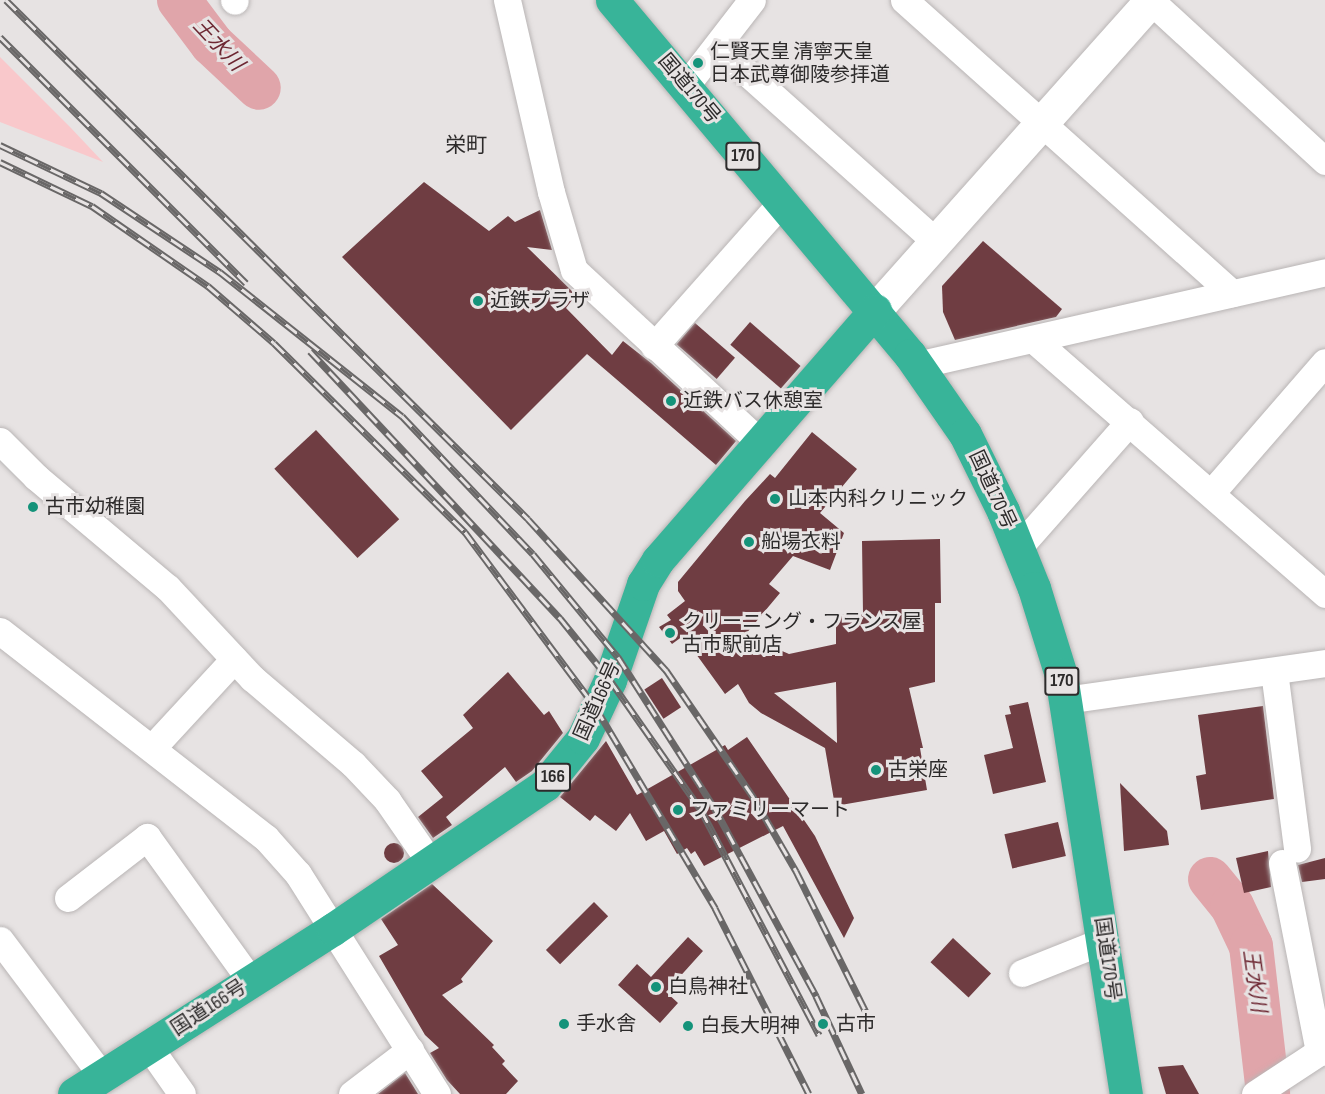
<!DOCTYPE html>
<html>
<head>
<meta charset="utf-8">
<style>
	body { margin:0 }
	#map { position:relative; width:1325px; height:1094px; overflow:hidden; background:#e7e3e3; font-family:"Sofia Sans Condensed","Noto Sans JP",sans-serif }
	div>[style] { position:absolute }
	.green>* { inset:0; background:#f9c8cb }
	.river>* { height:44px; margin:-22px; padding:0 22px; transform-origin:22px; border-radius:22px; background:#e0a5aa }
	.building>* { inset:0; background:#6f3d42; transform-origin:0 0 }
	.round { border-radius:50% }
	.roads { filter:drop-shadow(0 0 2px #b9b5b5) drop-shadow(0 0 2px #b9b5b5) }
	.street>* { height:27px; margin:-13.5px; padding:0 13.5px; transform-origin:13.5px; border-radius:13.5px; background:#fff }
	.secondary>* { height:33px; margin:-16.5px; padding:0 16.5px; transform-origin:16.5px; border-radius:16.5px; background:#fff }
	.highway>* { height:33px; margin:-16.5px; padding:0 16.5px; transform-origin:16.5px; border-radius:16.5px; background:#38b499 }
	.rail>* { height:7px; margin-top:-3.5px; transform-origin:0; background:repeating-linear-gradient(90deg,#e7e3e3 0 14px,#696767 0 28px); box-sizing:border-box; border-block:2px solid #696767 }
	.dots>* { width:16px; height:16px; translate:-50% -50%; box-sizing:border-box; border:3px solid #e7e3e3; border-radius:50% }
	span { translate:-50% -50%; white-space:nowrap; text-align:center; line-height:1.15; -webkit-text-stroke:6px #e7e3e3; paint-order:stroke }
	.shield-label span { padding:2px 4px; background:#e7e3e3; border:2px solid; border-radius:4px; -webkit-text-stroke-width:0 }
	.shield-label { font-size:18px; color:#2d2b2b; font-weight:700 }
	.poi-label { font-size:20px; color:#2d2b2b }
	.left { translate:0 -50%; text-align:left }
	.street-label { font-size:20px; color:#2d2b2b }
	.water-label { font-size:21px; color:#6d2732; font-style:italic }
	.neighbourhood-label { font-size:21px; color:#2d2b2b }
</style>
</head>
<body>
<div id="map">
	<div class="green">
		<i style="clip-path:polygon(0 57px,71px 128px,103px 162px,0 122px)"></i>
	</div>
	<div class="river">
		<i style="left:179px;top:0;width:55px;rotate:53.1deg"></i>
		<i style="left:212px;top:44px;width:64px;rotate:43.1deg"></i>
		<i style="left:1210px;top:879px;width:35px;rotate:51deg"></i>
		<i style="left:1232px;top:906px;width:44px;rotate:64.6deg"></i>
		<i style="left:1251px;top:946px;width:149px;rotate:83.4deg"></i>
	</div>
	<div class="building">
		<i style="clip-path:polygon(424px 182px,489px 231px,508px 216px,515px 222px,540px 210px,552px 250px,527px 247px,576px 295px,566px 308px,612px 355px,623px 341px,651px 363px,736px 441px,716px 465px,587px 354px,511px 430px,342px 257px)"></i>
		<i style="clip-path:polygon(983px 241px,1062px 309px,1056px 317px,955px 340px,943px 312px,942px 286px)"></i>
		<i style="left:750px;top:322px;width:67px;height:30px;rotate:41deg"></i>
		<i style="left:695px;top:323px;width:53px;height:28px;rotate:41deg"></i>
		<i style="left:316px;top:430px;width:122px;height:57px;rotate:47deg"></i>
		<i style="clip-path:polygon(evenodd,812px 432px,857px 469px,820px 513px,844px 533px,830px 570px,793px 556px,769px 584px,780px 593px,745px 635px,789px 654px,836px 644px,836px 615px,863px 614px,862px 541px,940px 539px,941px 603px,935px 603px,935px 682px,909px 688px,923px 748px,920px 748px,927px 790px,835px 806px,825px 748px,761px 713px,749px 703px,738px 684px,725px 694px,683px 636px,672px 644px,659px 627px,671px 620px,667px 615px,685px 601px,678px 591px,678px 582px,745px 501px,770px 474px,775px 478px,812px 432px,836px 682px,837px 743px,774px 693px,836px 682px)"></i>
		<i style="clip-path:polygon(508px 672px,544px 715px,549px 711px,563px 733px,532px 771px,516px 782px,505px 767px,446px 817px,452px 825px,433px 838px,418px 817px,443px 797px,421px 771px,473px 728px,463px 715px)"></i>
		<i style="left:662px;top:678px;width:35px;height:21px;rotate:57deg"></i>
		<i style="clip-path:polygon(1028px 702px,1046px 782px,993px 794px,984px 755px,1013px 748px,1005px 715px,1011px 714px,1009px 706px)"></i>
		<i style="clip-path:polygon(1263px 706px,1274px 799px,1201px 810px,1196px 776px,1206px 774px,1198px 715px)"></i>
		<i style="clip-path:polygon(747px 737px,815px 836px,854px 918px,844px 938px,783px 826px,704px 866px,695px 851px,691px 854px,687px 848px,677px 854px,664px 831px,646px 841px,630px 813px,616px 831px,595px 815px,590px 821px,560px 797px,606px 741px,637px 795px,725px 745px,728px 750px)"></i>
		<i style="clip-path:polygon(1120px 783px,1167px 831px,1169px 845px,1124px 851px)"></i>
		<i style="left:1058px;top:822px;width:35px;height:55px;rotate:77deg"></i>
		<i class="round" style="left:384px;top:843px;width:20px;height:20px"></i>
		<i style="clip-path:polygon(1268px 851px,1271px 887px,1244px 893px,1236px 858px)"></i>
		<i style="clip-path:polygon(1325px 858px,1325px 879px,1302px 882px,1298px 865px)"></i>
		<i style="clip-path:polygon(432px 884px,493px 941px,461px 979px,463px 982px,442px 995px,494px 1045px,492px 1047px,505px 1061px,502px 1064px,518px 1081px,506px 1094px,460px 1094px,447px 1080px,430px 1053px,439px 1048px,425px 1035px,379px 956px,398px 945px,381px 919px)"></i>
		<i style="left:594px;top:902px;width:20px;height:68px;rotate:45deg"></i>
		<i style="clip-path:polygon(688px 937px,703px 951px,666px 992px,678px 1003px,660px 1023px,618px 985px,637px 964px,651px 977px)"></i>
		<i style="left:953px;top:938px;width:52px;height:33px;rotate:43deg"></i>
		<i style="clip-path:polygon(1183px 1065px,1199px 1094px,1166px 1094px,1158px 1067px)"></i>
		<i style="clip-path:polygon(405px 1073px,418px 1094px,378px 1094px)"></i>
	</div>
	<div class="roads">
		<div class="street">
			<i style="left:234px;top:0;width:1px;rotate:45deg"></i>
			<i style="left:507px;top:0;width:197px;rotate:77.1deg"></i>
			<i style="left:551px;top:192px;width:81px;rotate:73.6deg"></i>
			<i style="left:574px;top:270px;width:253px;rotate:42.8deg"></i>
			<i style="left:904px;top:0;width:440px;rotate:41.8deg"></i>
			<i style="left:1150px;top:0;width:238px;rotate:42.6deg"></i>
			<i style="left:726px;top:54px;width:282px;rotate:41.8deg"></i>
			<i style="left:687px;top:84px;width:106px;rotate:-52.3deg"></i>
			<i style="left:1033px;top:339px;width:388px;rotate:41.1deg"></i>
			<i style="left:654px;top:346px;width:191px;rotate:-48.4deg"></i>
			<i style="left:917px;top:365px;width:418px;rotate:-12.8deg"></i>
			<i style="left:0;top:441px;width:51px;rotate:45deg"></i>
			<i style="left:36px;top:477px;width:172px;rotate:40.1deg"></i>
			<i style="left:168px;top:588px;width:123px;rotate:47deg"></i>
			<i style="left:252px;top:678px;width:133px;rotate:40.4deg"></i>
			<i style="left:353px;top:764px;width:50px;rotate:46.6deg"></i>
			<i style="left:387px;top:800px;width:75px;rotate:55.3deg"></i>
			<i style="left:1212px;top:492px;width:172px;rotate:-49deg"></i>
			<i style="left:1018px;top:548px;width:169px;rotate:-48.6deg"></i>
			<i style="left:0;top:631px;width:337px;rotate:37.9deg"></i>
			<i style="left:266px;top:838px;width:48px;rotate:48.4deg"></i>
			<i style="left:298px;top:874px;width:260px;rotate:57.7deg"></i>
			<i style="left:1274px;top:671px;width:179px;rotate:82.6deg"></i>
			<i style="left:1065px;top:700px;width:263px;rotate:-8.1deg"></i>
			<i style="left:152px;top:748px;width:121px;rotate:-47.3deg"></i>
			<i style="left:1282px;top:863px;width:193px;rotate:78.9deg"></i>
			<i style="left:68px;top:898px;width:100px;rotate:-37.7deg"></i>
			<i style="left:147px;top:837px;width:178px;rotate:54.2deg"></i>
			<i style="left:0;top:940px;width:170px;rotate:53.1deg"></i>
			<i style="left:1022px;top:973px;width:89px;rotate:-21.7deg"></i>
			<i style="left:149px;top:1047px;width:57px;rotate:54.9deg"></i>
			<i style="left:352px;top:1094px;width:73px;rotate:-37.2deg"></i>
			<i style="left:1255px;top:1094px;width:84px;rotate:-33.3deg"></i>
		</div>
		<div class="secondary">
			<i style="left:875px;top:310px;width:415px;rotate:-48.3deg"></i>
		</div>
		<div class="highway">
			<i style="left:612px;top:0;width:463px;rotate:50deg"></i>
			<i style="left:910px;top:355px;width:96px;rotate:55.2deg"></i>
			<i style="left:965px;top:434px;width:86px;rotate:63.7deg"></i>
			<i style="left:1003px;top:511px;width:83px;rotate:68.1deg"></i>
			<i style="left:1034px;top:588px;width:91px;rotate:72.8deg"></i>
			<i style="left:1061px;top:675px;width:424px;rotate:81.2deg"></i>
			<i style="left:74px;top:1094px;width:307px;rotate:-32.5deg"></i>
			<i style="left:333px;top:929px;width:256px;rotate:-34.2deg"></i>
			<i style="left:545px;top:785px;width:60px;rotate:-51deg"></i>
			<i style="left:583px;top:738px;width:64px;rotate:-65deg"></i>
			<i style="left:610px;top:680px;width:102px;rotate:-71deg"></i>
			<i style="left:643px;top:584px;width:28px;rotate:-58deg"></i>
			<i style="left:658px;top:560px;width:331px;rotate:-49deg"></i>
		</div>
	</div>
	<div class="rail">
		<i style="left:6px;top:0;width:736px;rotate:44.83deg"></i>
		<i style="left:528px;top:519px;width:205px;rotate:47.6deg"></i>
		<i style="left:666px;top:670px;width:152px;rotate:55.5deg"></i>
		<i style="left:752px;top:795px;width:88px;rotate:59.9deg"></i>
		<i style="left:796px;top:871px;width:157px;rotate:63.6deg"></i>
		<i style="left:0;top:37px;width:348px;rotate:45deg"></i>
		<i style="left:0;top:145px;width:112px;rotate:25.4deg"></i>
		<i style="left:101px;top:193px;width:143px;rotate:33.6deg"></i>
		<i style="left:220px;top:272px;width:232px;rotate:38.4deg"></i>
		<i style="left:402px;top:416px;width:190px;rotate:46.5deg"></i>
		<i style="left:533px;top:554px;width:134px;rotate:50.5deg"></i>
		<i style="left:618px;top:657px;width:178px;rotate:57.4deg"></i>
		<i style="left:714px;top:807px;width:215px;rotate:61.6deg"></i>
		<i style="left:816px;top:996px;width:108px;rotate:64.9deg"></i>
		<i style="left:0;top:162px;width:102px;rotate:25.6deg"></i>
		<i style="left:92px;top:206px;width:141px;rotate:34.6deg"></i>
		<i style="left:208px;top:286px;width:87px;rotate:40.8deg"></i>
		<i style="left:274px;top:343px;width:269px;rotate:44.7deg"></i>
		<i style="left:465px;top:532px;width:219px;rotate:53.3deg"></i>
		<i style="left:596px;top:708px;width:233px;rotate:59.2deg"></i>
		<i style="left:715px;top:908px;width:208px;rotate:63.2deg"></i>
		<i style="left:310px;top:351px;width:366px;rotate:46.9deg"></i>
		<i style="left:560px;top:618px;width:80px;rotate:51.1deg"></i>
		<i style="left:610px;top:680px;width:159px;rotate:55deg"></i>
		<i style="left:701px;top:810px;width:254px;rotate:62.3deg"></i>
	</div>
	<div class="dots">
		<i style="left:698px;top:63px;background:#14937a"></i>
		<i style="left:478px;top:301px;background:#14937a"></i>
		<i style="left:671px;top:401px;background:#14937a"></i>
		<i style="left:775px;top:499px;background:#14937a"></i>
		<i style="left:33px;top:507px;background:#14937a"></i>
		<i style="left:749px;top:542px;background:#14937a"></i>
		<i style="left:670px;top:633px;background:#14937a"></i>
		<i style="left:876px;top:770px;background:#14937a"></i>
		<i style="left:678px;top:810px;background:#14937a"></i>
		<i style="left:656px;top:987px;background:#14937a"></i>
		<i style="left:564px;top:1024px;background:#14937a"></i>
		<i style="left:823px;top:1024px;background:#14937a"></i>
		<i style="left:688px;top:1026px;background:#14937a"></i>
	</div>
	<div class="shield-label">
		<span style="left:743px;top:156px">170</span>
		<span style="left:1062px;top:681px">170</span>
		<span style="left:553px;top:777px">166</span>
	</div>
	<div class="poi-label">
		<span class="left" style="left:710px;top:64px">仁賢天皇 清寧天皇<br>日本武尊御陵参拝道</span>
		<span class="left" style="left:490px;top:301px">近鉄プラザ</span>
		<span class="left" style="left:683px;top:401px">近鉄バス休憩室</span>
		<span class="left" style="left:788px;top:499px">山本内科クリニック</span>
		<span class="left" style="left:45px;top:507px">古市幼稚園</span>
		<span class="left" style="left:761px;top:542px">船場衣料</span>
		<span class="left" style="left:682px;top:634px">クリーニング・フランス屋<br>古市駅前店</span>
		<span class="left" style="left:888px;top:770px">古栄座</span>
		<span class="left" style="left:690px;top:810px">ファミリーマート</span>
		<span class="left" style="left:668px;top:987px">白鳥神社</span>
		<span class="left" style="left:576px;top:1024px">手水舎</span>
		<span class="left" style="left:836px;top:1024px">古市</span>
		<span class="left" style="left:700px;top:1026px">白長大明神</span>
	</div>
	<div class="street-label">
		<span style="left:689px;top:89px;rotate:50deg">国道170号</span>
		<span style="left:992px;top:490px;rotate:65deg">国道170号</span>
		<span style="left:598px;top:701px;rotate:-66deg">国道166号</span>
		<span style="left:1107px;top:959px;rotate:82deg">国道170号</span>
		<span style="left:209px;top:1008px;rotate:-33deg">国道166号</span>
	</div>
	<div class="water-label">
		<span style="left:218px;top:45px;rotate:47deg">王水川</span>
		<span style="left:1254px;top:981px;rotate:82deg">王水川</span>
	</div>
	<div class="neighbourhood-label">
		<span style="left:466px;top:146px">栄町</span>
	</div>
</div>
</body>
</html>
